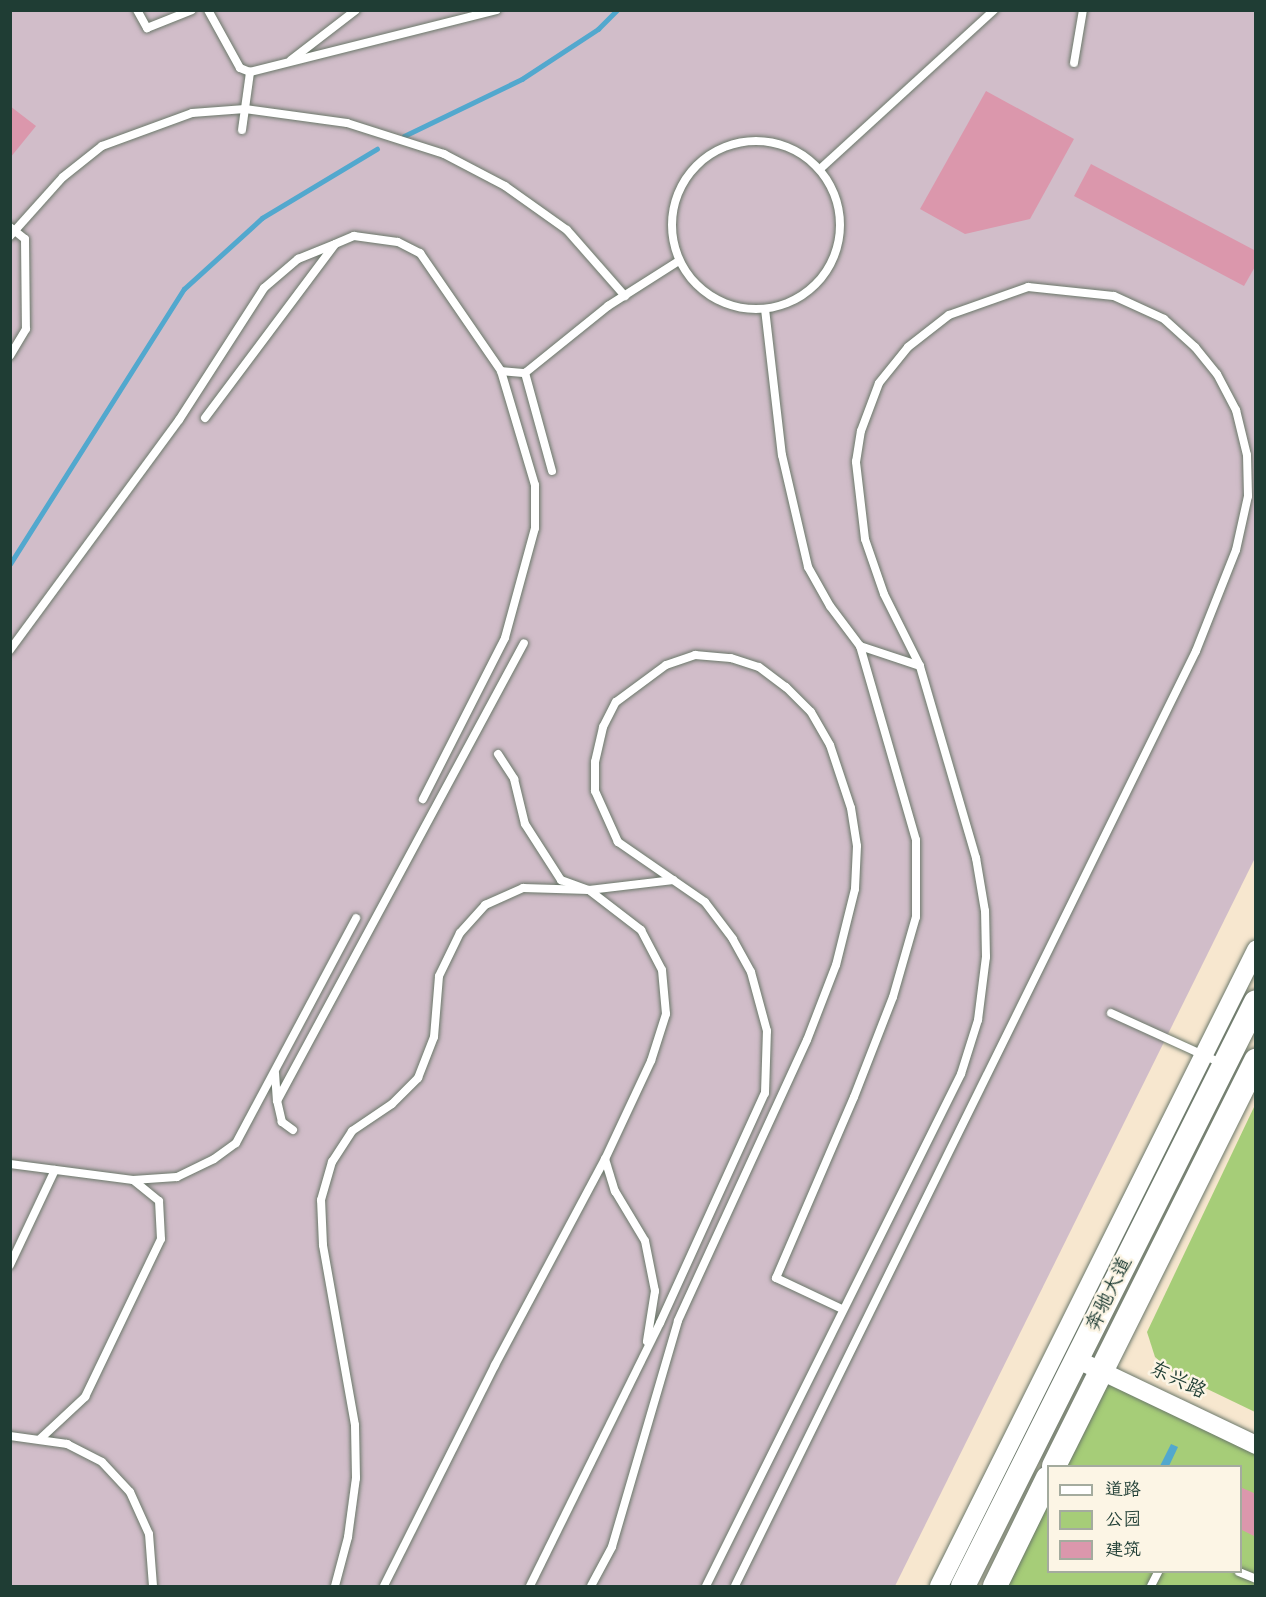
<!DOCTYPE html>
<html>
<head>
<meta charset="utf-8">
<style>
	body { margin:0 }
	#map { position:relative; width:1266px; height:1597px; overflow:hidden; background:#f7e7cf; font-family:Dekko,"LXGW WenKai TC",sans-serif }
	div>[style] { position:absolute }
	.industrial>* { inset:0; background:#d1bdc9 }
	.green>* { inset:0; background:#a6cd78 }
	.water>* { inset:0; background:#52a8ce }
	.stream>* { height:4.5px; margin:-2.25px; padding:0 2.25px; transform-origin:2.25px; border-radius:2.25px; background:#52a8ce }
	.building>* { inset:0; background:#db97ac }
	.roads { filter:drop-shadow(0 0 2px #6b786a) drop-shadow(0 0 2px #6b786a) }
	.service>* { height:8px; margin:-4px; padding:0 4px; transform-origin:4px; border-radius:4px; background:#fff }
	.service>.ring { margin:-4px; padding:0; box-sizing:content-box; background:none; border:8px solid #fff; border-radius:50% }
	.tertiary>* { height:18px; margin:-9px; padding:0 9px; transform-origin:9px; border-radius:9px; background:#fff }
	.primary>* { height:24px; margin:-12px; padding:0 12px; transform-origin:12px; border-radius:12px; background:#fff }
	span { translate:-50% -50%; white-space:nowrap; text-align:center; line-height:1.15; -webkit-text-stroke:5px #fcf5e5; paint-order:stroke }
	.street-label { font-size:20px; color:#1f3d34 }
	.frame { position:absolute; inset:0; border:12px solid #1f3d34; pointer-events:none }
	.legend { position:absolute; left:1047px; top:1465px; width:195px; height:108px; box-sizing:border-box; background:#fcf5e5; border:2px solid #a4ab9e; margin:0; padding:8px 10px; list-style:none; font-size:18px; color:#1f3d34 }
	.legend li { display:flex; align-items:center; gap:12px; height:30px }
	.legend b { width:30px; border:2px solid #a4ab9e }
</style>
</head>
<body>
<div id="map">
	<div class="industrial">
		<i style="clip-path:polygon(11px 11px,1255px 11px,1255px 858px,895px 1586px,11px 1586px)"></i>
	</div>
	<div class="green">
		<i style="clip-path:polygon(1255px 1105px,1255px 1412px,1174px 1373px,1155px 1357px,1147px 1332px)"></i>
		<i style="clip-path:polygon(1102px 1371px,1255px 1445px,1255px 1586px,995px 1586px,1048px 1478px,1048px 1572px,1240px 1572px,1240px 1466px,1054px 1466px)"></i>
	</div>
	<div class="water">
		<i style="clip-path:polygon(1171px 1444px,1178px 1447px,1169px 1466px,1160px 1466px)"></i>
	</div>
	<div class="stream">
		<i style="left:404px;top:136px;width:131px;rotate:-25.8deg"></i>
		<i style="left:522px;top:79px;width:91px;rotate:-33.3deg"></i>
		<i style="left:598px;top:29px;width:27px;rotate:-45deg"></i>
		<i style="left:10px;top:564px;width:325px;rotate:-57.7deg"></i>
		<i style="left:184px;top:289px;width:105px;rotate:-42.3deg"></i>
		<i style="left:262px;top:218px;width:134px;rotate:-31deg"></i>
	</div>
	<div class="building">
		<i style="clip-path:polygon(986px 91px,1074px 139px,1030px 219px,965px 234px,920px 209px)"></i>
		<i style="clip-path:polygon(10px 106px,36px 126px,10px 158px)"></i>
		<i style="clip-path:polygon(1091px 164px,1256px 251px,1256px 265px,1244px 286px,1074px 196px)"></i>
		<i style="clip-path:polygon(1240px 1487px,1256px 1494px,1256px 1537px,1240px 1529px)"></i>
	</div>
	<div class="roads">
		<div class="service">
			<i style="left:137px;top:10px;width:21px;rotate:61deg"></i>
			<i style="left:147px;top:28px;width:48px;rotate:-21.8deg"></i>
			<i style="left:208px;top:10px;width:66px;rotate:61.1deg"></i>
			<i style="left:240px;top:68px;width:11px;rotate:22deg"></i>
			<i style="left:250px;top:72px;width:254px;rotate:-14.1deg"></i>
			<i style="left:291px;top:60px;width:82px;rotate:-37.6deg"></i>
			<i style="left:1074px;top:63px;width:54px;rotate:-80.4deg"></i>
			<i style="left:242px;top:130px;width:59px;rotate:-82.1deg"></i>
			<i class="ring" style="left:672px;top:141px;width:160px;height:160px"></i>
			<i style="left:820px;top:169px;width:236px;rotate:-42.4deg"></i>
			<i style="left:10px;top:227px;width:19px;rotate:39deg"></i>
			<i style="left:25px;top:239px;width:90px;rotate:89.4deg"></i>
			<i style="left:26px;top:329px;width:31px;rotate:121deg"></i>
			<i style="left:10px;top:236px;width:79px;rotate:-48.1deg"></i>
			<i style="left:63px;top:177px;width:50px;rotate:-38.5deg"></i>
			<i style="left:102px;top:146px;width:96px;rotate:-20.1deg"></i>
			<i style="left:192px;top:113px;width:53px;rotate:-4.3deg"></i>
			<i style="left:245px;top:109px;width:103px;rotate:7.8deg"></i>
			<i style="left:347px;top:123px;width:102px;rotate:17.7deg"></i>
			<i style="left:444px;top:154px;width:69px;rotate:27.7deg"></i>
			<i style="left:505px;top:186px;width:76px;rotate:35.4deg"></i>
			<i style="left:567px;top:230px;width:88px;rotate:48.7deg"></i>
			<i style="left:765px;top:309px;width:147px;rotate:83.4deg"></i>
			<i style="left:782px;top:455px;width:115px;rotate:76.9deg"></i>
			<i style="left:808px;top:567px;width:45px;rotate:60.6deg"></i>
			<i style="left:830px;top:606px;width:50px;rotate:53.1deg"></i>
			<i style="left:860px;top:646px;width:63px;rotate:18.4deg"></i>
			<i style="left:501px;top:371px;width:24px;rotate:5deg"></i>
			<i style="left:205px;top:418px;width:217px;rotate:-53.2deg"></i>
			<i style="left:335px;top:244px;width:21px;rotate:-23deg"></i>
			<i style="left:354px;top:236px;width:44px;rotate:7.8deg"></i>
			<i style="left:398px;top:242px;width:25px;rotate:27deg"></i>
			<i style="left:420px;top:253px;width:143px;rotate:55.5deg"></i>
			<i style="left:501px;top:371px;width:119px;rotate:73.4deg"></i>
			<i style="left:535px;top:485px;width:43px;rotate:90deg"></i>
			<i style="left:535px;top:528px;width:114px;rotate:105.3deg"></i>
			<i style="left:505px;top:638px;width:181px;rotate:117deg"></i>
			<i style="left:552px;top:471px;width:102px;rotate:-105.4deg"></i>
			<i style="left:525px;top:373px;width:107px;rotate:-38.9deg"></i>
			<i style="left:608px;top:306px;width:84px;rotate:-32.4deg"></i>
			<i style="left:10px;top:650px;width:285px;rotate:-53.7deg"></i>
			<i style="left:179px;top:420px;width:157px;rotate:-57.2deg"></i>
			<i style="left:264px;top:288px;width:45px;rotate:-40.5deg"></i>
			<i style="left:298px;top:259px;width:38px;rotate:-22deg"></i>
			<i style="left:498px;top:754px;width:30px;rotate:57deg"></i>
			<i style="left:514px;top:779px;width:46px;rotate:76.3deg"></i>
			<i style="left:525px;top:824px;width:67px;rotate:57.3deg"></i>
			<i style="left:561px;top:880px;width:30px;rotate:20deg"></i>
			<i style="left:589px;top:890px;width:85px;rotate:-6.8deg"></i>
			<i style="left:1111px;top:1013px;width:123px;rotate:24.5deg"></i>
			<i style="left:275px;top:1073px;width:27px;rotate:86deg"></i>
			<i style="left:293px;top:1130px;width:14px;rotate:-144deg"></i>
			<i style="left:282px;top:1122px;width:22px;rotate:-103deg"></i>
			<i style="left:277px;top:1101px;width:520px;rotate:-61.66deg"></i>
			<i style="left:605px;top:1159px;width:34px;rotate:73deg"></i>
			<i style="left:615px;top:1191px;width:58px;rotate:59deg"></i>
			<i style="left:645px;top:1241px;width:51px;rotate:78.7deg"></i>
			<i style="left:655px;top:1291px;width:51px;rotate:99.1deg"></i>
			<i style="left:10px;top:1164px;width:124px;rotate:7.4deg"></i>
			<i style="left:133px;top:1180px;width:44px;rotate:-3.9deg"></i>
			<i style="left:177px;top:1177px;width:41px;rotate:-25.9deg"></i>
			<i style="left:214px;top:1159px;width:27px;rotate:-36deg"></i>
			<i style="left:236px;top:1143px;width:255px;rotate:-61.9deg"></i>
			<i style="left:10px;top:1265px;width:105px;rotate:-64.7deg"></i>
			<i style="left:842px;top:1309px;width:73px;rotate:-154.8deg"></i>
			<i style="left:776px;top:1278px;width:197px;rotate:-66.7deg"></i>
			<i style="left:854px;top:1097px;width:107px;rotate:-68.7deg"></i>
			<i style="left:893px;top:997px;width:83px;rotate:-74deg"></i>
			<i style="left:916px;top:917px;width:77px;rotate:-90deg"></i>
			<i style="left:916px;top:840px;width:202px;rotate:-106.1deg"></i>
			<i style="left:10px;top:1436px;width:58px;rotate:8deg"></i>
			<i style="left:67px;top:1444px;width:39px;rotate:27deg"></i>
			<i style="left:102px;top:1462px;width:41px;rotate:47deg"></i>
			<i style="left:130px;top:1492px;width:46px;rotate:65.7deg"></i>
			<i style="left:149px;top:1534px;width:52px;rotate:85.6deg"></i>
			<i style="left:40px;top:1439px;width:62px;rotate:-43deg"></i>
			<i style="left:85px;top:1397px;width:175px;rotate:-64.3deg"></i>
			<i style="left:161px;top:1239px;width:38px;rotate:-93deg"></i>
			<i style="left:159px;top:1201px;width:33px;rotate:-141deg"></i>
			<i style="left:1239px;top:1572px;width:18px;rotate:22deg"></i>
			<i style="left:335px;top:1586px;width:51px;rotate:-75.1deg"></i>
			<i style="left:348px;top:1537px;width:60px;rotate:-82.3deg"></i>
			<i style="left:356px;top:1478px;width:53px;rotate:-91.1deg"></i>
			<i style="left:355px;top:1425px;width:183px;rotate:-100.1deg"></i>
			<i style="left:323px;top:1245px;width:45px;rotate:-92.5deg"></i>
			<i style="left:321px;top:1200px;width:40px;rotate:-74deg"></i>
			<i style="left:332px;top:1162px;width:37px;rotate:-57deg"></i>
			<i style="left:352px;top:1131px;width:48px;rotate:-34deg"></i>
			<i style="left:392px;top:1104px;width:37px;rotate:-45deg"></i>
			<i style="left:418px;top:1078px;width:44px;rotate:-68.7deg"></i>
			<i style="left:434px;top:1037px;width:61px;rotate:-85.3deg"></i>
			<i style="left:439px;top:976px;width:48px;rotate:-64deg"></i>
			<i style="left:460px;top:933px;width:38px;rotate:-48deg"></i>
			<i style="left:485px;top:905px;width:42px;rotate:-24.1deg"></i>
			<i style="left:523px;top:888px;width:66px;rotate:1.7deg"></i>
			<i style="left:589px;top:890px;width:66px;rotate:37.6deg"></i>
			<i style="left:641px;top:930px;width:45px;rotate:62.3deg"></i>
			<i style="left:662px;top:970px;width:44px;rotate:84.8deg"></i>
			<i style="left:666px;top:1014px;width:49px;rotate:107.7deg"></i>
			<i style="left:651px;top:1061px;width:108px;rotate:115.1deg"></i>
			<i style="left:605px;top:1159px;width:234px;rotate:118.1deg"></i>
			<i style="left:495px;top:1365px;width:247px;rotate:116.7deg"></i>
			<i style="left:530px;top:1586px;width:293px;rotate:-63.7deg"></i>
			<i style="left:660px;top:1323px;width:253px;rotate:-65.5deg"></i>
			<i style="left:765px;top:1093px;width:62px;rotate:-88.2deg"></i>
			<i style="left:767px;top:1031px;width:61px;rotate:-105.2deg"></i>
			<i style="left:751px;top:972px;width:38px;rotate:-119deg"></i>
			<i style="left:733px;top:939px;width:46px;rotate:-127.1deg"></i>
			<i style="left:705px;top:902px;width:106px;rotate:-145.4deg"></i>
			<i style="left:618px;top:842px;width:56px;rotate:-114.3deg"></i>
			<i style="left:595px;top:791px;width:29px;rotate:-90deg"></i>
			<i style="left:595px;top:762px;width:36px;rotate:-77deg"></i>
			<i style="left:603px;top:727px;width:28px;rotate:-63deg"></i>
			<i style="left:616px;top:702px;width:62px;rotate:-36.5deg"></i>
			<i style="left:666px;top:665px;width:31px;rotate:-19deg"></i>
			<i style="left:695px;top:655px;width:36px;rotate:5deg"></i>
			<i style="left:731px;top:658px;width:29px;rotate:18deg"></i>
			<i style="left:759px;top:667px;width:34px;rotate:37deg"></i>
			<i style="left:786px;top:687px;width:35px;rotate:45deg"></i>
			<i style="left:811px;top:712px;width:38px;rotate:60deg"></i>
			<i style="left:830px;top:745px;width:66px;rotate:71.6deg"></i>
			<i style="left:851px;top:808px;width:38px;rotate:81deg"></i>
			<i style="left:857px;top:846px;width:43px;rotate:92.7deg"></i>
			<i style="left:855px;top:889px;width:78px;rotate:104deg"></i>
			<i style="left:836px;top:965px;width:80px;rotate:111.1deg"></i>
			<i style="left:807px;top:1040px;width:309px;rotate:114.7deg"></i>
			<i style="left:678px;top:1321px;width:235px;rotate:106.3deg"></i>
			<i style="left:612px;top:1547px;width:44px;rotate:118.3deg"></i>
			<i style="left:706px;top:1586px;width:572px;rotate:-63.52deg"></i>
			<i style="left:961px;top:1074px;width:57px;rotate:-72.5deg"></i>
			<i style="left:978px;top:1020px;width:64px;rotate:-82.8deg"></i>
			<i style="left:986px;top:957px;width:46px;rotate:-91.2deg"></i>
			<i style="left:985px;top:911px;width:54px;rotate:-99.6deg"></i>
			<i style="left:976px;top:858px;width:200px;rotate:-106.3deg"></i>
			<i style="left:920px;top:666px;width:80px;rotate:-116.6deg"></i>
			<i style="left:884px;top:594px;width:58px;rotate:-109.1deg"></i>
			<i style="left:865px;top:539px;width:78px;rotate:-96.7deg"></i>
			<i style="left:856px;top:462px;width:31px;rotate:-81deg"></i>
			<i style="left:861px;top:431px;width:51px;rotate:-69.4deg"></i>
			<i style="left:879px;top:383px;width:46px;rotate:-51.1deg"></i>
			<i style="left:908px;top:347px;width:52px;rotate:-38deg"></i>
			<i style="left:949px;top:315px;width:84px;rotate:-19.5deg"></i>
			<i style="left:1028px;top:287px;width:86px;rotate:6deg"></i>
			<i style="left:1114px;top:296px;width:55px;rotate:24.7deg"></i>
			<i style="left:1164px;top:319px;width:42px;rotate:42.1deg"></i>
			<i style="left:1195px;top:347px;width:35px;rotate:51deg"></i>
			<i style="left:1217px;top:374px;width:41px;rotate:62.2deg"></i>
			<i style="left:1236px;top:410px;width:46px;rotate:76.3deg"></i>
			<i style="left:1247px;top:455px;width:41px;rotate:88.6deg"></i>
			<i style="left:1248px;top:496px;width:55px;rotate:102.5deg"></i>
			<i style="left:1236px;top:550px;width:109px;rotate:111.6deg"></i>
			<i style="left:1196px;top:651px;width:1042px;rotate:116.25deg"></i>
			<i style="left:1151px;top:1586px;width:16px;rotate:-63deg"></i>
		</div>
		<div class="tertiary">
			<i style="left:1078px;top:1360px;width:197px;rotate:25.5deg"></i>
			<i style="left:939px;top:1586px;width:711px;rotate:-63.51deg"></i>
		</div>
		<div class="primary">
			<i style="left:1054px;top:1466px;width:453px;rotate:-63.5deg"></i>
			<i style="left:963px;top:1586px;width:653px;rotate:-63.36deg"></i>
			<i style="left:995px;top:1586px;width:120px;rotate:-63.9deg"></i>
		</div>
	</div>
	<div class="street-label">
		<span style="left:1111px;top:1295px;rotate:-64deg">奔驰大道</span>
		<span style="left:1177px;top:1382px;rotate:26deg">东兴路</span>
	</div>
	<div class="frame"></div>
	<ul class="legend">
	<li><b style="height:8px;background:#fff"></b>道路</li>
	<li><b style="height:16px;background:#a6cd78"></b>公园</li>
	<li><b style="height:16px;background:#db97ac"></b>建筑</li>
	</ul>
</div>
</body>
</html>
